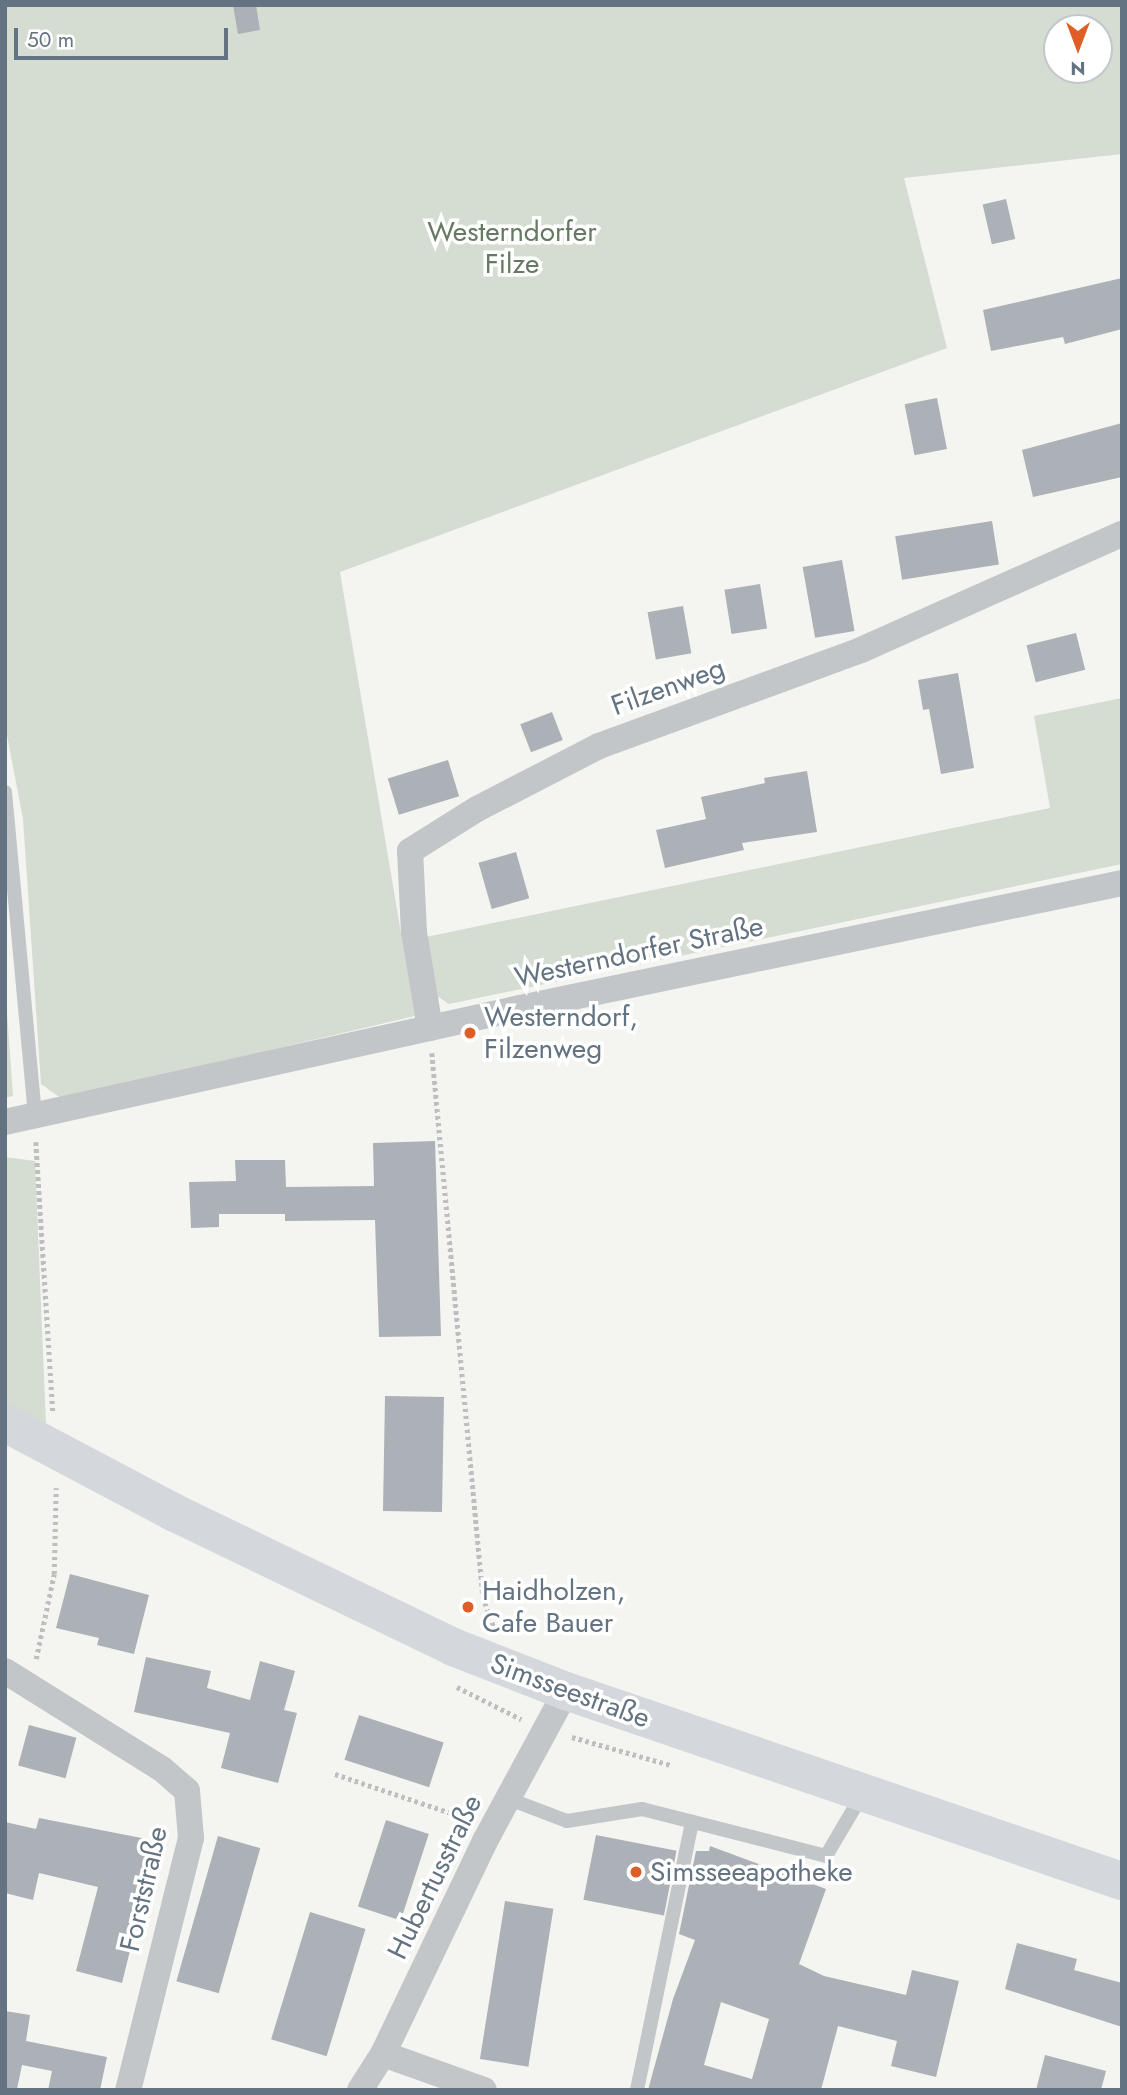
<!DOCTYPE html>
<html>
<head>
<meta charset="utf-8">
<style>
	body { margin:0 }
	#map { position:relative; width:1127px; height:2095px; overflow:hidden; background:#f4f5f1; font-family:Jost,sans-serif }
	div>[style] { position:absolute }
	.green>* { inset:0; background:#d5dcd2 }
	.building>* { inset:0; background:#abb1b7; transform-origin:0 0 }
	.path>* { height:4.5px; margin-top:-2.25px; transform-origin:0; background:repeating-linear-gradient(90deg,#bcbec0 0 3.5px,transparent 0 7px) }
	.service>* { height:14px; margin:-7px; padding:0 7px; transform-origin:7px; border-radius:7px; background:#c2c6c9 }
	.minor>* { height:26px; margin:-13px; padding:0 13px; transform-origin:13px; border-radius:13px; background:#c2c6c9 }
	.secondary>* { height:38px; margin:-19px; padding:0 19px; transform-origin:19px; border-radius:19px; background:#d4d8dc }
	.dots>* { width:19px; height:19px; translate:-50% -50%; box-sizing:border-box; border:4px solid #fff; border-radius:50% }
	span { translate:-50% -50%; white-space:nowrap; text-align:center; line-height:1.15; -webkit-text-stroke:7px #fff; paint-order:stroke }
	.park-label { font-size:28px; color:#667963 }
	.street-label { font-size:28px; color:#647381 }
	.poi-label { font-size:28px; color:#647381 }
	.left { translate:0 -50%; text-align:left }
	.frame { position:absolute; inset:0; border:7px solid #647381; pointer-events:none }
	.north { position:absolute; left:1043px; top:14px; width:70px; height:70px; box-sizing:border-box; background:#fff; border:2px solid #c1c7cd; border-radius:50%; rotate:180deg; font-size:19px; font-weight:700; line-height:28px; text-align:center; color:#647381 }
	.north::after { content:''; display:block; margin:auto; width:24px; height:32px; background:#df5d27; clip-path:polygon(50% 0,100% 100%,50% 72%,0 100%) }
	.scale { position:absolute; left:14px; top:28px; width:214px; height:32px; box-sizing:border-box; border:4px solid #647381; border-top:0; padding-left:9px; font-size:21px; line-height:24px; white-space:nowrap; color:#647381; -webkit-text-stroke:5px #fff; paint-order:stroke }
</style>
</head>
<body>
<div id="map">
	<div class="green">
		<i style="clip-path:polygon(evenodd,5px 5px,1122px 5px,1122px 154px,904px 178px,947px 348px,340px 572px,415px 1016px,62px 1099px,41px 1084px,23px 819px,5px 725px,5px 5px,1057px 28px,1099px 28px,1099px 70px,1057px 70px,1057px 28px)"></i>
		<i style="clip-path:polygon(1122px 698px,1122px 864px,449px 1004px,437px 996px,421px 938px,1050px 808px,1034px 716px)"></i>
		<i style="clip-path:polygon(5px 984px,13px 1096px,5px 1098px)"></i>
		<i style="clip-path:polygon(5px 1157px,35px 1161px,46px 1425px,5px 1403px)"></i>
	</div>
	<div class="building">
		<i style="clip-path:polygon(233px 5px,256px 5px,260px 30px,238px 34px)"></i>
		<i style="left:1006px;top:199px;width:41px;height:24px;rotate:77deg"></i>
		<i style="clip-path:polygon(1122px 278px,1122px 329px,1065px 344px,1063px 337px,991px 351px,983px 310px)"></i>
		<i style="left:937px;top:398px;width:52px;height:33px;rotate:79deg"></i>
		<i style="clip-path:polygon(1122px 423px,1122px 477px,1033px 497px,1022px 450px)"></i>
		<i style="left:992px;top:521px;width:44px;height:98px;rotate:81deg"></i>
		<i style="left:842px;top:560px;width:72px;height:40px;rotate:80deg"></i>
		<i style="left:760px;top:584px;width:45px;height:36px;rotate:81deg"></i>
		<i style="left:683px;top:606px;width:48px;height:36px;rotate:80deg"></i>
		<i style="left:1076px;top:633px;width:38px;height:51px;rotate:76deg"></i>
		<i style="clip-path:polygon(958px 673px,974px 768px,941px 774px,929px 709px,923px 710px,918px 680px)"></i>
		<i style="left:552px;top:712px;width:30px;height:34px;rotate:69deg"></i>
		<i style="left:448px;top:760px;width:38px;height:63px;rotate:73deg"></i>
		<i style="clip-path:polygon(807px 771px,817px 832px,742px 843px,744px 850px,665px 868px,656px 830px,706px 819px,701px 797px,765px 783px,764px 778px)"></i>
		<i style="left:516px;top:852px;width:48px;height:39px;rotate:74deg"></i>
		<i style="clip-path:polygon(435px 1141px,441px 1336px,379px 1337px,375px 1220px,285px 1221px,285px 1214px,219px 1214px,219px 1227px,191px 1228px,189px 1182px,236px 1181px,235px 1160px,285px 1160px,286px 1187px,374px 1186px,373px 1143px)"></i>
		<i style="left:385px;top:1396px;width:59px;height:115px;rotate:1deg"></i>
		<i style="clip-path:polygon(70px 1574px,149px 1595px,134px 1654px,97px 1645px,99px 1638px,56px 1628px)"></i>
		<i style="clip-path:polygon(146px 1657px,211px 1671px,207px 1688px,250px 1700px,260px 1661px,295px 1671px,284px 1710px,297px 1713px,278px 1783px,221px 1768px,230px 1733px,134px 1712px)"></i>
		<i style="left:359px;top:1715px;width:89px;height:47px;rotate:18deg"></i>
		<i style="left:29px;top:1725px;width:49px;height:42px;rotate:15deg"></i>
		<i style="clip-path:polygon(39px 1818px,157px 1841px,122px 1983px,76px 1971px,98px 1887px,39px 1873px,33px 1900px,5px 1893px,5px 1822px,36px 1829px)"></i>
		<i style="left:386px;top:1820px;width:45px;height:91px;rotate:18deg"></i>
		<i style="left:596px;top:1835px;width:82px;height:66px;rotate:11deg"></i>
		<i style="left:218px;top:1836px;width:44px;height:151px;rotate:16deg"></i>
		<i style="clip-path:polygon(evenodd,710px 1846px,826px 1889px,799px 1964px,824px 1976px,906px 1995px,912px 1970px,959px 1981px,936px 2077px,891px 2066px,897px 2041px,838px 2026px,821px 2090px,648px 2090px,673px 1999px,695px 1940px,679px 1934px,696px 1851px,709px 1851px,710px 1846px,721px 2002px,769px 2019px,752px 2079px,704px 2065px,721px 2002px)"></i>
		<i style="left:505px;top:1901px;width:49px;height:160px;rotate:9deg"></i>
		<i style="left:310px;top:1912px;width:58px;height:133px;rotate:17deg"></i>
		<i style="clip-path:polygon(1017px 1943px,1077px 1959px,1074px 1970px,1122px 1983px,1122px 2027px,1005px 1989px)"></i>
		<i style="clip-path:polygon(5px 2011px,30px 2015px,26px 2041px,107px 2057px,100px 2090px,48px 2090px,52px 2071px,22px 2065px,17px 2089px,5px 2088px)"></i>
		<i style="clip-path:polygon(1045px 2055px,1106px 2071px,1101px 2090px,1036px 2090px)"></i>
	</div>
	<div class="path">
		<i style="left:432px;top:1053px;width:545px;rotate:84.63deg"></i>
		<i style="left:483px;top:1596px;width:34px;rotate:71deg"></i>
		<i style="left:36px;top:1142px;width:272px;rotate:86.4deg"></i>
		<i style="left:36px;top:1659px;width:87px;rotate:-78deg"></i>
		<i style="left:54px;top:1574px;width:86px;rotate:-88.7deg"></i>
		<i style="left:457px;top:1687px;width:72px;rotate:26.6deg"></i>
		<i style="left:572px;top:1737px;width:103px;rotate:15.8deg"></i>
		<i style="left:335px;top:1774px;width:122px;rotate:18.6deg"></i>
		<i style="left:451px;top:1813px;width:18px;rotate:38deg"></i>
	</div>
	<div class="service">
		<i style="left:5px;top:792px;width:325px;rotate:84.7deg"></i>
		<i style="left:509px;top:1799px;width:62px;rotate:20.8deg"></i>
		<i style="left:567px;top:1821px;width:76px;rotate:-9.1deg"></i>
		<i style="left:642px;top:1809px;width:190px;rotate:14.3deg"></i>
		<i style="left:826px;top:1856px;width:71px;rotate:-59.5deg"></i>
		<i style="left:637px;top:2090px;width:274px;rotate:-78.4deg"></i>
	</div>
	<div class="minor">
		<i style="left:430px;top:1028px;width:97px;rotate:-99.5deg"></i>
		<i style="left:414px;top:932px;width:81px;rotate:-92.8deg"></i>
		<i style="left:410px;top:851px;width:79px;rotate:-32.1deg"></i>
		<i style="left:477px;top:809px;width:137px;rotate:-27.3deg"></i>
		<i style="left:599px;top:746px;width:279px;rotate:-20.1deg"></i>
		<i style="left:861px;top:650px;width:286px;rotate:-24deg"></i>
		<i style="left:5px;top:1122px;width:527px;rotate:-12.48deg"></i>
		<i style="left:520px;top:1008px;width:615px;rotate:-11.73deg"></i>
		<i style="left:5px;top:1671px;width:185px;rotate:32deg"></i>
		<i style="left:162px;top:1769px;width:33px;rotate:41deg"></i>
		<i style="left:187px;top:1791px;width:47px;rotate:85.1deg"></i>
		<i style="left:191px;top:1838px;width:260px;rotate:104deg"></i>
		<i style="left:383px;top:2054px;width:107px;rotate:19.6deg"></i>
		<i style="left:360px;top:2090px;width:43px;rotate:-57.4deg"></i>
		<i style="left:383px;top:2054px;width:236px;rotate:-64.4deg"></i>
		<i style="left:485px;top:1841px;width:170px;rotate:-61.6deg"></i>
	</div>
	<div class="secondary">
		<i style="left:5px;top:1423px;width:192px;rotate:27.9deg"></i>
		<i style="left:175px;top:1513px;width:309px;rotate:25.7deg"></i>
		<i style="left:453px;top:1647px;width:121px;rotate:21.3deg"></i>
		<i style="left:566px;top:1691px;width:588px;rotate:18.87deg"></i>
	</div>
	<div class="dots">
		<i style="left:470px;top:1033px;background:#df5d27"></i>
		<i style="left:468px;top:1607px;background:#df5d27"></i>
		<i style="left:636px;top:1872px;background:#df5d27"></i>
	</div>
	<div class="park-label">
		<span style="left:512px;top:248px">Westerndorfer<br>Filze</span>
	</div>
	<div class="street-label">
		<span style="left:668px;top:687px;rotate:-20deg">Filzenweg</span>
		<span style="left:639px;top:952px;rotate:-12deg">Westerndorfer Straße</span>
		<span style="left:570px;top:1691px;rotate:20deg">Simsseestraße</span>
		<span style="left:435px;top:1877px;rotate:-64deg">Hubertusstraße</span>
		<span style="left:144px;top:1889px;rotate:-77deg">Forststraße</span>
	</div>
	<div class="poi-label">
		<span class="left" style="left:484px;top:1033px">Westerndorf,<br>Filzenweg</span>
		<span class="left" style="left:482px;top:1607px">Haidholzen,<br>Cafe Bauer</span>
		<span class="left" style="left:650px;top:1872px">Simsseeapotheke</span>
	</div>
	<div class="frame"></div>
	<div class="north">N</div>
	<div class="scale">50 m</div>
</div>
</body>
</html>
